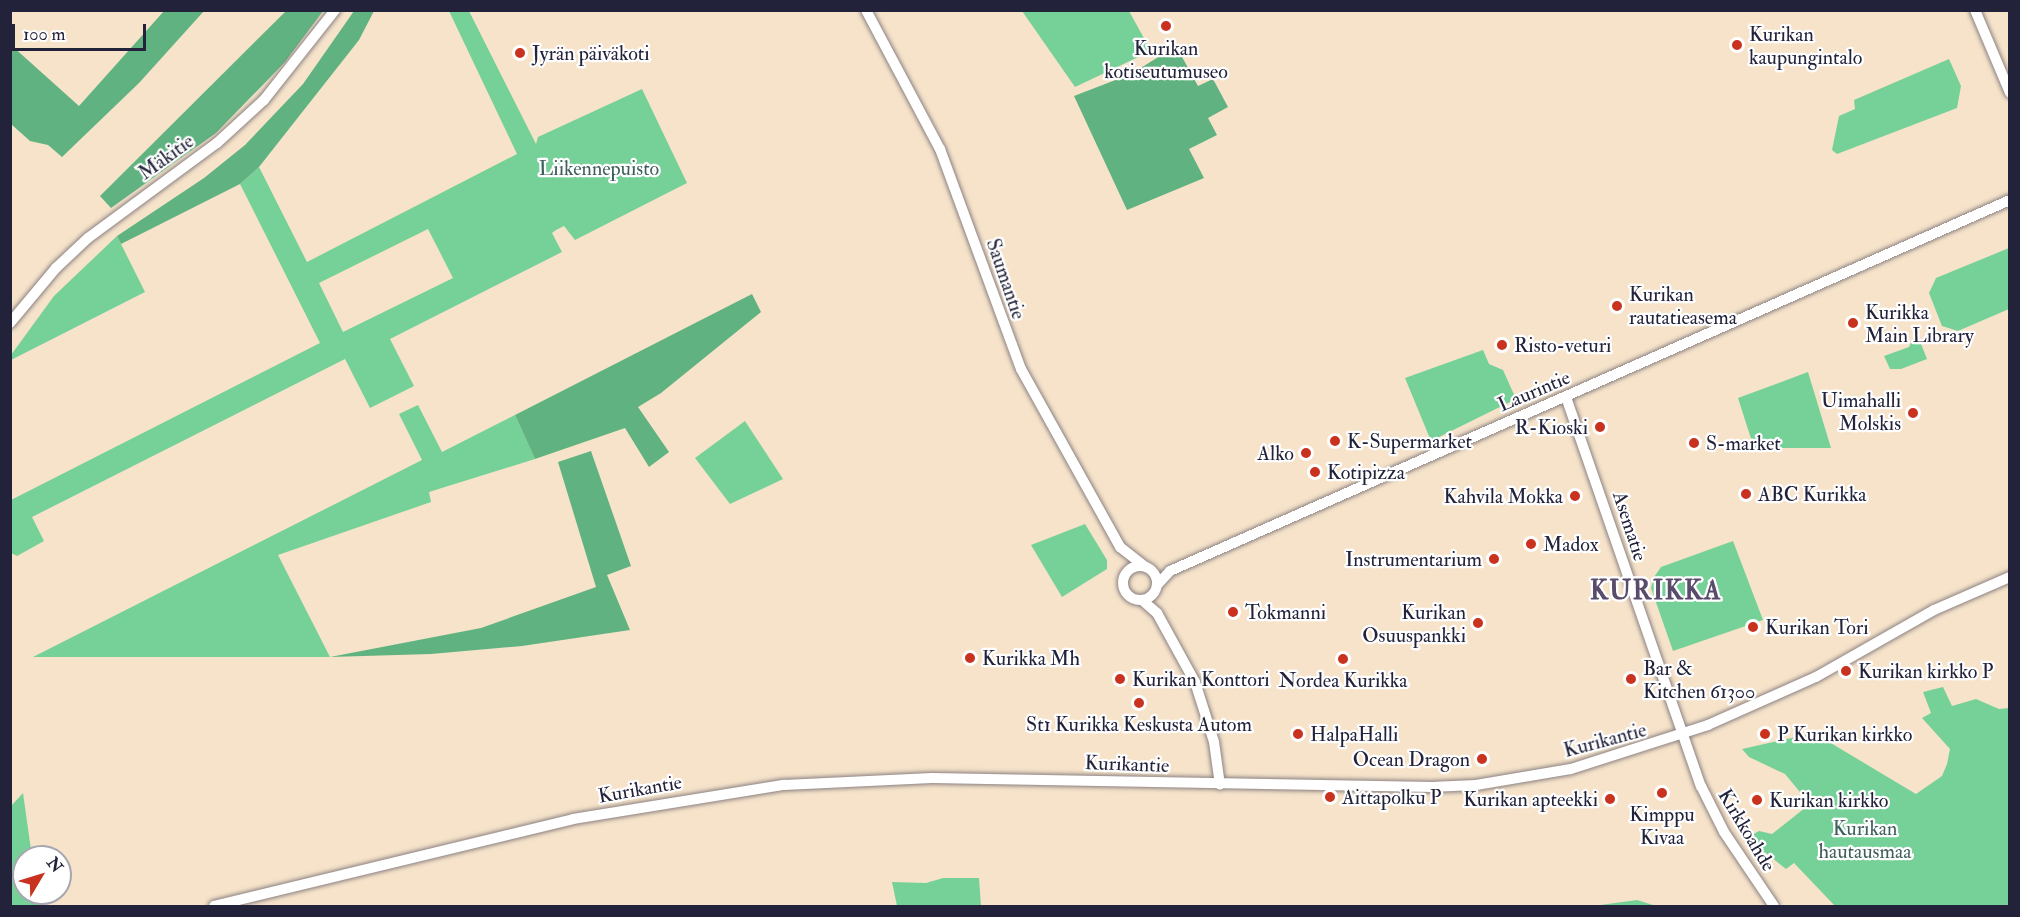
<!DOCTYPE html>
<html>
<head>
<meta charset="utf-8">
<style>
	body { margin:0 }
	#map { position:relative; width:2020px; height:917px; overflow:hidden; background:#f6e3ca; font-family:"IM FELL Double Pica",serif }
	div>[style] { position:absolute }
	.green>* { inset:0; background:#76d198 }
	.forest>* { inset:0; background:#60b380 }
	.roads { filter:drop-shadow(0 0 2px #8c8282) drop-shadow(0 0 2px #8c8282) }
	.secondary>* { height:10px; margin:-5px; padding:0 5px; transform-origin:5px; border-radius:5px; background:#fff }
	.secondary>.ring { margin:-5px; padding:0; box-sizing:content-box; background:none; border:10px solid #fff; border-radius:50% }
	.dots>* { width:16px; height:16px; translate:-50% -50%; box-sizing:border-box; border:3px solid #fff; border-radius:50% }
	span { translate:-50% -50%; white-space:nowrap; text-align:center; line-height:1.15; -webkit-text-stroke:4.5px #fff; paint-order:stroke }
	.poi-label { font-size:20px; color:#22223b }
	.left { translate:0 -50%; text-align:left }
	.right { translate:-100% -50%; text-align:right }
	.street-label { font-size:20px; color:#22223b }
	.park-label { font-size:20px; color:#3f5f5c }
	.district-label { font-size:26px; color:#584b6b; font-weight:700; letter-spacing:1.5px }
	.frame { position:absolute; inset:0; border:12px solid #22223b; pointer-events:none }
	.north { position:absolute; left:12px; top:845px; width:60px; height:60px; box-sizing:border-box; background:#fff; border:2px solid #a7a7b1; border-radius:50%; rotate:52deg; font-size:16px; font-weight:700; line-height:24px; text-align:center; color:#22223b }
	.north::after { content:''; display:block; margin:auto; width:21px; height:27px; background:#c8321e; clip-path:polygon(50% 0,100% 100%,50% 72%,0 100%) }
	.scale { position:absolute; left:12px; top:24px; width:134px; height:27px; box-sizing:border-box; border:3px solid #22223b; border-top:0; padding-left:8px; font-size:18px; line-height:21px; white-space:nowrap; color:#22223b; -webkit-text-stroke:4px #fff; paint-order:stroke }
</style>
</head>
<body>
<div id="map">
	<div class="green">
		<i style="clip-path:polygon(evenodd,449px 11px,469px 11px,536px 144px,538px 137px,642px 89px,687px 183px,575px 240px,564px 226px,556px 230px,552px 233px,562px 252px,390px 339px,414px 386px,370px 408px,345px 359px,32px 517px,44px 541px,17px 556px,11px 553px,11px 500px,320px 343px,240px 184px,259px 167px,307px 262px,517px 154px,449px 11px,428px 229px,453px 278px,343px 332px,319px 283px,428px 229px)"></i>
		<i style="clip-path:polygon(1022px 11px,1129px 11px,1151px 51px,1075px 87px)"></i>
		<i style="clip-path:polygon(1949px 59px,1961px 86px,1957px 108px,1837px 154px,1832px 150px,1839px 116px,1855px 109px,1854px 100px)"></i>
		<i style="clip-path:polygon(117px 236px,145px 292px,11px 360px,11px 355px,54px 296px)"></i>
		<i style="clip-path:polygon(2009px 248px,2009px 309px,1958px 331px,1942px 326px,1929px 293px,1936px 278px)"></i>
		<i style="clip-path:polygon(1916px 331px,1927px 359px,1901px 369px,1890px 369px,1884px 356px,1909px 347px)"></i>
		<i style="clip-path:polygon(1483px 350px,1489px 364px,1503px 370px,1516px 399px,1431px 441px,1405px 378px)"></i>
		<i style="clip-path:polygon(1808px 372px,1831px 448px,1754px 448px,1738px 398px)"></i>
		<i style="clip-path:polygon(418px 405px,442px 452px,515px 415px,535px 459px,429px 492px,431px 502px,278px 555px,330px 657px,33px 657px,422px 460px,399px 414px)"></i>
		<i style="clip-path:polygon(745px 421px,783px 479px,730px 504px,695px 458px)"></i>
		<i style="clip-path:polygon(1085px 524px,1107px 560px,1107px 569px,1062px 597px,1031px 545px)"></i>
		<i style="clip-path:polygon(1733px 541px,1763px 620px,1673px 651px,1651px 588px,1654px 577px,1661px 567px)"></i>
		<i style="clip-path:polygon(1943px 687px,1952px 706px,1976px 699px,1999px 709px,2009px 708px,2009px 906px,1835px 906px,1794px 863px,1786px 869px,1747px 838px,1759px 831px,1772px 834px,1810px 804px,1785px 774px,1749px 757px,1742px 749px,1814px 733px,1916px 794px,1942px 776px,1947px 764px,1950px 749px,1922px 718px,1931px 713px,1923px 692px)"></i>
		<i style="clip-path:polygon(23px 793px,32px 857px,24px 857px,24px 893px,37px 893px,39px 906px,11px 906px,11px 806px)"></i>
		<i style="clip-path:polygon(943px 878px,979px 878px,981px 906px,897px 906px,892px 882px,926px 883px)"></i>
		<i style="clip-path:polygon(1637px 900px,1656px 906px,1593px 906px)"></i>
	</div>
	<div class="forest">
		<i style="clip-path:polygon(164px 11px,204px 11px,139px 83px,62px 157px,48px 145px,30px 141px,11px 124px,11px 45px,79px 106px)"></i>
		<i style="clip-path:polygon(286px 11px,323px 11px,285px 62px,216px 133px,111px 208px,100px 196px)"></i>
		<i style="clip-path:polygon(354px 11px,374px 11px,359px 40px,259px 167px,240px 184px,121px 244px,117px 236px,204px 178px,245px 145px,303px 84px)"></i>
		<i style="clip-path:polygon(1176px 46px,1198px 86px,1213px 79px,1228px 107px,1208px 118px,1217px 135px,1189px 149px,1204px 178px,1127px 210px,1074px 96px,1131px 74px)"></i>
		<i style="clip-path:polygon(752px 294px,761px 312px,661px 393px,638px 407px,669px 452px,649px 467px,625px 428px,535px 459px,515px 415px)"></i>
		<i style="clip-path:polygon(591px 451px,631px 566px,607px 575px,630px 630px,522px 646px,431px 654px,330px 657px,481px 628px,596px 587px,558px 462px)"></i>
	</div>
	<div class="roads">
		<div class="secondary">
			<i style="left:866px;top:10px;width:157px;rotate:62deg"></i>
			<i style="left:940px;top:149px;width:234px;rotate:69.8deg"></i>
			<i style="left:1021px;top:369px;width:204px;rotate:60.9deg"></i>
			<i style="left:1120px;top:547px;width:31px;rotate:38deg"></i>
			<i style="left:1975px;top:10px;width:90px;rotate:67.1deg"></i>
			<i style="left:10px;top:323px;width:72px;rotate:-50.1deg"></i>
			<i style="left:56px;top:268px;width:44px;rotate:-43.2deg"></i>
			<i style="left:88px;top:238px;width:160px;rotate:-36.4deg"></i>
			<i style="left:217px;top:143px;width:64px;rotate:-42.5deg"></i>
			<i style="left:264px;top:100px;width:115px;rotate:-51.7deg"></i>
			<i style="left:1566px;top:397px;width:412px;rotate:70.9deg"></i>
			<i style="left:1701px;top:786px;width:51px;rotate:63.4deg"></i>
			<i style="left:1724px;top:832px;width:89px;rotate:56deg"></i>
			<i class="ring" style="left:1123px;top:566px;width:24px;height:24px"></i>
			<i style="left:1157px;top:585px;width:19px;rotate:-47deg"></i>
			<i style="left:1170px;top:571px;width:918px;rotate:-23.83deg"></i>
			<i style="left:1142px;top:600px;width:20px;rotate:41deg"></i>
			<i style="left:1157px;top:613px;width:79px;rotate:61.2deg"></i>
			<i style="left:1195px;top:682px;width:63px;rotate:72.4deg"></i>
			<i style="left:1214px;top:742px;width:43px;rotate:82.1deg"></i>
			<i style="left:214px;top:906px;width:369px;rotate:-13.6deg"></i>
			<i style="left:573px;top:819px;width:214px;rotate:-9.2deg"></i>
			<i style="left:784px;top:785px;width:148px;rotate:-2.7deg"></i>
			<i style="left:932px;top:778px;width:501px;rotate:1.03deg"></i>
			<i style="left:1433px;top:787px;width:43px;rotate:-2.7deg"></i>
			<i style="left:1476px;top:785px;width:96px;rotate:-9.6deg"></i>
			<i style="left:1571px;top:769px;width:144px;rotate:-17.8deg"></i>
			<i style="left:1708px;top:725px;width:118px;rotate:-24deg"></i>
			<i style="left:1816px;top:677px;width:136px;rotate:-29.6deg"></i>
			<i style="left:1934px;top:610px;width:83px;rotate:-23.5deg"></i>
		</div>
	</div>
	<div class="dots">
		<i style="left:1166px;top:26px;background:#c8321e"></i>
		<i style="left:1737px;top:45px;background:#c8321e"></i>
		<i style="left:520px;top:53px;background:#c8321e"></i>
		<i style="left:1617px;top:306px;background:#c8321e"></i>
		<i style="left:1853px;top:323px;background:#c8321e"></i>
		<i style="left:1502px;top:345px;background:#c8321e"></i>
		<i style="left:1913px;top:413px;background:#c8321e"></i>
		<i style="left:1600px;top:427px;background:#c8321e"></i>
		<i style="left:1335px;top:441px;background:#c8321e"></i>
		<i style="left:1694px;top:443px;background:#c8321e"></i>
		<i style="left:1306px;top:453px;background:#c8321e"></i>
		<i style="left:1315px;top:472px;background:#c8321e"></i>
		<i style="left:1746px;top:494px;background:#c8321e"></i>
		<i style="left:1575px;top:496px;background:#c8321e"></i>
		<i style="left:1531px;top:544px;background:#c8321e"></i>
		<i style="left:1494px;top:559px;background:#c8321e"></i>
		<i style="left:1233px;top:612px;background:#c8321e"></i>
		<i style="left:1478px;top:623px;background:#c8321e"></i>
		<i style="left:1753px;top:627px;background:#c8321e"></i>
		<i style="left:970px;top:658px;background:#c8321e"></i>
		<i style="left:1343px;top:659px;background:#c8321e"></i>
		<i style="left:1846px;top:671px;background:#c8321e"></i>
		<i style="left:1120px;top:679px;background:#c8321e"></i>
		<i style="left:1631px;top:679px;background:#c8321e"></i>
		<i style="left:1139px;top:703px;background:#c8321e"></i>
		<i style="left:1298px;top:734px;background:#c8321e"></i>
		<i style="left:1765px;top:734px;background:#c8321e"></i>
		<i style="left:1482px;top:759px;background:#c8321e"></i>
		<i style="left:1662px;top:793px;background:#c8321e"></i>
		<i style="left:1330px;top:797px;background:#c8321e"></i>
		<i style="left:1610px;top:799px;background:#c8321e"></i>
		<i style="left:1757px;top:800px;background:#c8321e"></i>
	</div>
	<div class="poi-label">
		<span class="left" style="left:1749px;top:46px">Kurikan<br>kaupungintalo</span>
		<span style="left:1166px;top:60px">Kurikan<br>kotiseutumuseo</span>
		<span class="left" style="left:532px;top:53px">Jyrän päiväkoti</span>
		<span class="left" style="left:1629px;top:306px">Kurikan<br>rautatieasema</span>
		<span class="left" style="left:1865px;top:324px">Kurikka<br>Main Library</span>
		<span class="left" style="left:1514px;top:345px">Risto-veturi</span>
		<span class="right" style="left:1901px;top:412px">Uimahalli<br>Molskis</span>
		<span class="right" style="left:1588px;top:427px">R-Kioski</span>
		<span class="left" style="left:1347px;top:441px">K-Supermarket</span>
		<span class="left" style="left:1706px;top:443px">S-market</span>
		<span class="right" style="left:1294px;top:453px">Alko</span>
		<span class="left" style="left:1327px;top:472px">Kotipizza</span>
		<span class="left" style="left:1758px;top:494px">ABC Kurikka</span>
		<span class="right" style="left:1563px;top:496px">Kahvila Mokka</span>
		<span class="left" style="left:1543px;top:544px">Madox</span>
		<span class="right" style="left:1482px;top:559px">Instrumentarium</span>
		<span class="left" style="left:1245px;top:612px">Tokmanni</span>
		<span class="right" style="left:1466px;top:624px">Kurikan<br>Osuuspankki</span>
		<span class="left" style="left:1765px;top:627px">Kurikan Tori</span>
		<span class="left" style="left:982px;top:658px">Kurikka Mh</span>
		<span class="left" style="left:1643px;top:680px">Bar &amp;<br>Kitchen 61300</span>
		<span class="left" style="left:1858px;top:671px">Kurikan kirkko P</span>
		<span class="left" style="left:1132px;top:679px">Kurikan Konttori</span>
		<span style="left:1343px;top:680px">Nordea Kurikka</span>
		<span style="left:1139px;top:724px">St1 Kurikka Keskusta Autom</span>
		<span class="left" style="left:1310px;top:734px">HalpaHalli</span>
		<span class="left" style="left:1777px;top:734px">P Kurikan kirkko</span>
		<span class="right" style="left:1470px;top:759px">Ocean Dragon</span>
		<span class="left" style="left:1342px;top:797px">Aittapolku P</span>
		<span class="right" style="left:1598px;top:799px">Kurikan apteekki</span>
		<span class="left" style="left:1769px;top:800px">Kurikan kirkko</span>
		<span style="left:1662px;top:826px">Kimppu<br>Kivaa</span>
	</div>
	<div class="street-label">
		<span style="left:166px;top:157px;rotate:-36deg">Mäkitie</span>
		<span style="left:1006px;top:279px;rotate:71deg">Saumantie</span>
		<span style="left:1534px;top:391px;rotate:-23deg">Laurintie</span>
		<span style="left:1630px;top:526px;rotate:72deg">Asematie</span>
		<span style="left:1605px;top:740px;rotate:-15deg">Kurikantie</span>
		<span style="left:1127px;top:764px;rotate:2deg">Kurikantie</span>
		<span style="left:640px;top:789px;rotate:-10deg">Kurikantie</span>
		<span style="left:1747px;top:830px;rotate:59deg">Kirkkoahde</span>
	</div>
	<div class="park-label">
		<span style="left:599px;top:168px">Liikennepuisto</span>
		<span style="left:1865px;top:840px">Kurikan<br>hautausmaa</span>
	</div>
	<div class="district-label">
		<span style="left:1656px;top:592px">KURIKKA</span>
	</div>
	<div class="frame"></div>
	<div class="north">N</div>
	<div class="scale">100 m</div>
</div>
</body>
</html>
